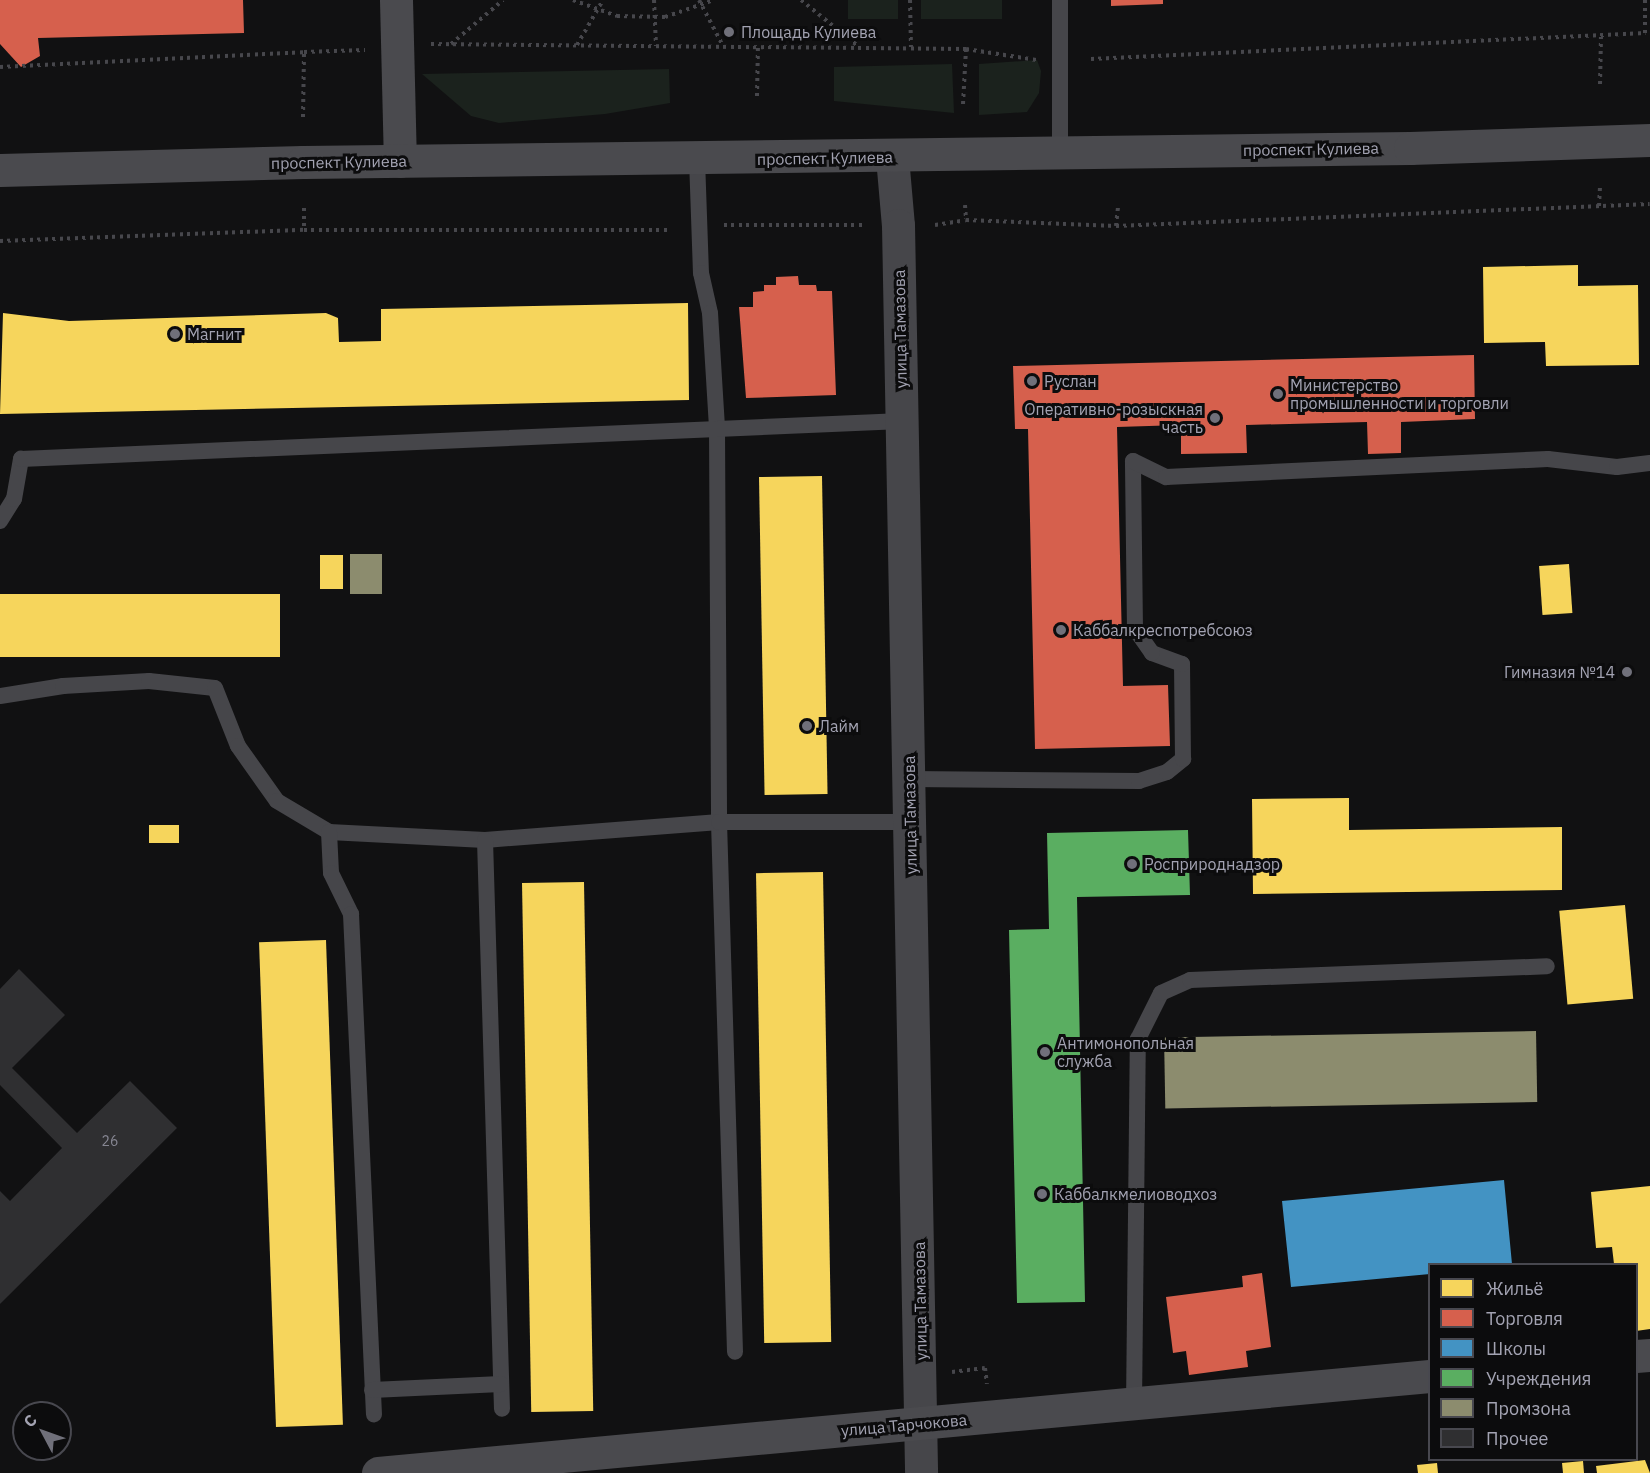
<!DOCTYPE html>
<html>
<head>
<meta charset="utf-8">
<style>
	body { margin:0 }
	#map { position:relative; width:1650px; height:1473px; overflow:hidden; background:#111112; font-family:"IBM Plex Sans",sans-serif }
	div>[style] { position:absolute }
	.green>* { inset:0; background:#1b221d; transform-origin:0 0 }
	.homes>* { inset:0; background:#f6d55c; transform-origin:0 0 }
	.shops>* { inset:0; background:#d6604d }
	.schools>* { inset:0; background:#4393c3 }
	.public>* { inset:0; background:#5aae61 }
	.industry>* { inset:0; background:#8c8c6e; transform-origin:0 0 }
	.building>* { inset:0; background:#2f2f31 }
	.path>* { height:4px; margin-top:-2px; transform-origin:0; background:repeating-linear-gradient(90deg,#47474c 0 3px,transparent 0 7.5px) }
	.lane>* { height:16px; margin:-8px; padding:0 8px; transform-origin:8px; border-radius:8px; background:#46464a }
	.street>* { height:33px; margin:-16.5px; padding:0 16.5px; transform-origin:16.5px; border-radius:16.5px; background:#46464a }
	.secondary>* { height:33px; margin:-16.5px; padding:0 16.5px; transform-origin:16.5px; border-radius:16.5px; background:#4a4a4e }
	.dots>* { width:16px; height:16px; translate:-50% -50%; box-sizing:border-box; border:3px solid #0c0c0d; border-radius:50% }
	span { translate:-50% -50%; white-space:nowrap; text-align:center; line-height:1.15; -webkit-text-stroke:6px #0c0c0d; paint-order:stroke }
	.number-label { font-size:14px; color:#868692 }
	.number-label span { -webkit-text-stroke-width:0 }
	.poi-label { font-size:16px; color:#a3a3b2 }
	.left { translate:0 -50%; text-align:left }
	.right { translate:-100% -50%; text-align:right }
	.street-label { font-size:16px; color:#a3a3b2 }
	.legend { position:absolute; left:1428px; top:1263px; width:210px; height:198px; box-sizing:border-box; background:#0c0c0d; border:2px solid #48484f; margin:0; padding:8px 10px; list-style:none; font-size:18px; color:#a3a3b2 }
	.legend li { display:flex; align-items:center; gap:12px; height:30px }
	.legend b { width:30px; border:2px solid #48484f }
	.north { position:absolute; left:12px; top:1401px; width:60px; height:60px; box-sizing:border-box; background:#0c0c0d; border:2px solid #48484f; border-radius:50%; rotate:311deg; font-size:16px; font-weight:700; line-height:24px; text-align:center; color:#a3a3b2 }
	.north::after { content:''; display:block; margin:auto; width:21px; height:27px; background:#70707a; clip-path:polygon(50% 0,100% 100%,50% 72%,0 100%) }
</style>
</head>
<body>
<div id="map">
	<div class="green">
		<i style="left:848px;top:0;width:50px;height:19px"></i>
		<i style="left:921px;top:0;width:81px;height:19px"></i>
		<i style="clip-path:polygon(1037px 60px,1041px 71px,1039px 93px,1027px 112px,979px 115px,979px 64px)"></i>
		<i style="clip-path:polygon(952px 64px,954px 113px,834px 101px,834px 67px)"></i>
		<i style="clip-path:polygon(669px 69px,670px 103px,605px 114px,499px 123px,471px 116px,422px 74px)"></i>
	</div>
	<div class="homes">
		<i style="clip-path:polygon(1578px 265px,1578px 286px,1638px 285px,1639px 365px,1546px 366px,1545px 342px,1484px 343px,1483px 267px)"></i>
		<i style="clip-path:polygon(688px 303px,689px 400px,0 414px,3px 313px,69px 321px,326px 313px,338px 318px,339px 342px,381px 341px,381px 309px)"></i>
		<i style="left:822px;top:476px;width:318px;height:63px;rotate:89deg"></i>
		<i style="left:320px;top:555px;width:23px;height:34px"></i>
		<i style="left:1569px;top:564px;width:49px;height:30px;rotate:86deg"></i>
		<i style="left:280px;top:594px;width:63px;height:280px;rotate:90deg"></i>
		<i style="clip-path:polygon(1349px 798px,1349px 830px,1562px 827px,1562px 890px,1253px 894px,1252px 799px)"></i>
		<i style="left:149px;top:825px;width:30px;height:18px"></i>
		<i style="left:823px;top:872px;width:470px;height:67px;rotate:89deg"></i>
		<i style="left:584px;top:882px;width:529px;height:62px;rotate:89deg"></i>
		<i style="left:1625px;top:905px;width:94px;height:66px;rotate:85deg"></i>
		<i style="left:326px;top:940px;width:485px;height:67px;rotate:88deg"></i>
		<i style="clip-path:polygon(1650px 1186px,1650px 1329px,1636px 1331px,1636px 1264px,1614px 1264px,1612px 1247px,1596px 1248px,1591px 1192px)"></i>
		<i style="clip-path:polygon(1645px 1460px,1650px 1473px,1597px 1473px,1596px 1466px)"></i>
		<i style="clip-path:polygon(1583px 1461px,1584px 1473px,1563px 1473px,1562px 1463px)"></i>
		<i style="clip-path:polygon(1437px 1463px,1438px 1473px,1418px 1473px,1417px 1465px)"></i>
	</div>
	<div class="shops">
		<i style="clip-path:polygon(0 0,243px 0,244px 33px,38px 38px,40px 56px,21px 67px,0 44px)"></i>
		<i style="clip-path:polygon(1111px 0,1163px 0,1163px 4px,1111px 6px)"></i>
		<i style="clip-path:polygon(798px 276px,799px 285px,816px 285px,817px 291px,832px 291px,836px 395px,746px 398px,739px 307px,753px 307px,753px 292px,764px 291px,764px 285px,776px 285px,776px 277px)"></i>
		<i style="clip-path:polygon(1474px 355px,1475px 419px,1401px 422px,1401px 453px,1368px 454px,1367px 422px,1246px 425px,1247px 453px,1181px 454px,1181px 425px,1117px 427px,1123px 686px,1168px 685px,1170px 746px,1035px 749px,1028px 429px,1015px 429px,1013px 366px)"></i>
		<i style="clip-path:polygon(1262px 1273px,1271px 1347px,1246px 1351px,1248px 1367px,1189px 1375px,1186px 1351px,1173px 1353px,1166px 1297px,1243px 1287px,1242px 1276px)"></i>
	</div>
	<div class="schools">
		<i style="clip-path:polygon(1504px 1180px,1512px 1264px,1430px 1264px,1430px 1274px,1291px 1287px,1282px 1201px)"></i>
	</div>
	<div class="public">
		<i style="clip-path:polygon(1188px 830px,1190px 895px,1077px 897px,1085px 1302px,1017px 1303px,1009px 930px,1049px 929px,1047px 833px)"></i>
	</div>
	<div class="industry">
		<i style="left:382px;top:554px;width:40px;height:32px;rotate:90deg"></i>
		<i style="left:1536px;top:1031px;width:71px;height:372px;rotate:89deg"></i>
	</div>
	<div class="building">
		<i style="clip-path:polygon(19px 969px,65px 1015px,12px 1068px,77px 1133px,130px 1081px,177px 1128px,0 1304px,0 1191px,10px 1201px,62px 1148px,0 1085px,0 989px)"></i>
	</div>
	<div class="path">
		<i style="left:573px;top:0;width:47px;rotate:20deg"></i>
		<i style="left:617px;top:16px;width:48px;rotate:1.2deg"></i>
		<i style="left:665px;top:17px;width:52px;rotate:-19.1deg"></i>
		<i style="left:654px;top:0;width:46px;rotate:87.5deg"></i>
		<i style="left:699px;top:0;width:52px;rotate:62.4deg"></i>
		<i style="left:801px;top:0;width:73px;rotate:38.9deg"></i>
		<i style="left:910px;top:0;width:47px;rotate:88.8deg"></i>
		<i style="left:431px;top:44px;width:535px;rotate:0.54deg"></i>
		<i style="left:451px;top:44px;width:68px;rotate:-40.2deg"></i>
		<i style="left:577px;top:45px;width:52px;rotate:-60deg"></i>
		<i style="left:1091px;top:59px;width:555px;rotate:-2.69deg"></i>
		<i style="left:1645px;top:33px;width:33px;rotate:-90deg"></i>
		<i style="left:0;top:67px;width:304px;rotate:-2.8deg"></i>
		<i style="left:1600px;top:84px;width:47px;rotate:-88.8deg"></i>
		<i style="left:757px;top:96px;width:50px;rotate:-88.9deg"></i>
		<i style="left:963px;top:104px;width:55px;rotate:-86.9deg"></i>
		<i style="left:966px;top:49px;width:71px;rotate:8.9deg"></i>
		<i style="left:303px;top:117px;width:65px;rotate:-89.1deg"></i>
		<i style="left:304px;top:52px;width:61px;rotate:-1.9deg"></i>
		<i style="left:965px;top:205px;width:15px;rotate:86deg"></i>
		<i style="left:966px;top:220px;width:150px;rotate:2.3deg"></i>
		<i style="left:1116px;top:226px;width:534px;rotate:-2.36deg"></i>
		<i style="left:1599px;top:206px;width:19px;rotate:-87deg"></i>
		<i style="left:304px;top:208px;width:22px;rotate:90deg"></i>
		<i style="left:304px;top:230px;width:367px"></i>
		<i style="left:724px;top:225px;width:142px"></i>
		<i style="left:935px;top:225px;width:31px;rotate:-9deg"></i>
		<i style="left:1116px;top:226px;width:19px;rotate:-84deg"></i>
		<i style="left:0;top:241px;width:304px;rotate:-2.1deg"></i>
		<i style="left:952px;top:1372px;width:33px;rotate:-7deg"></i>
		<i style="left:985px;top:1368px;width:16px;rotate:83deg"></i>
	</div>
	<div class="lane">
		<i style="left:1060px;top:153px;width:153px;rotate:-90deg"></i>
		<i style="left:697px;top:159px;width:114px;rotate:88deg"></i>
		<i style="left:701px;top:273px;width:41px;rotate:77.3deg"></i>
		<i style="left:710px;top:313px;width:116px;rotate:86.5deg"></i>
		<i style="left:717px;top:429px;width:393px;rotate:89.7deg"></i>
		<i style="left:719px;top:822px;width:530px;rotate:88.27deg"></i>
		<i style="left:0;top:521px;width:26px;rotate:-58deg"></i>
		<i style="left:14px;top:499px;width:41px;rotate:-80.1deg"></i>
		<i style="left:21px;top:459px;width:882px;rotate:-2.47deg"></i>
		<i style="left:0;top:696px;width:64px;rotate:-9deg"></i>
		<i style="left:63px;top:686px;width:86px;rotate:-3.3deg"></i>
		<i style="left:149px;top:681px;width:66px;rotate:6.1deg"></i>
		<i style="left:215px;top:688px;width:62px;rotate:68.4deg"></i>
		<i style="left:238px;top:746px;width:67px;rotate:54.7deg"></i>
		<i style="left:277px;top:801px;width:61px;rotate:30.8deg"></i>
		<i style="left:329px;top:832px;width:156px;rotate:2.9deg"></i>
		<i style="left:485px;top:840px;width:235px;rotate:-4.4deg"></i>
		<i style="left:719px;top:822px;width:191px"></i>
		<i style="left:910px;top:779px;width:229px;rotate:0.5deg"></i>
		<i style="left:1139px;top:781px;width:29px;rotate:-18deg"></i>
		<i style="left:1167px;top:772px;width:21px;rotate:-39deg"></i>
		<i style="left:1183px;top:759px;width:95px;rotate:-90.6deg"></i>
		<i style="left:1182px;top:664px;width:32px;rotate:-160deg"></i>
		<i style="left:1152px;top:653px;width:29px;rotate:-125deg"></i>
		<i style="left:1135px;top:629px;width:168px;rotate:-90.7deg"></i>
		<i style="left:1133px;top:461px;width:37px;rotate:26deg"></i>
		<i style="left:1166px;top:477px;width:382px;rotate:-2.7deg"></i>
		<i style="left:1548px;top:459px;width:69px;rotate:6.6deg"></i>
		<i style="left:1617px;top:467px;width:33px;rotate:-7deg"></i>
		<i style="left:329px;top:832px;width:41px;rotate:87.2deg"></i>
		<i style="left:331px;top:873px;width:46px;rotate:64deg"></i>
		<i style="left:351px;top:914px;width:501px;rotate:87.37deg"></i>
		<i style="left:485px;top:840px;width:569px;rotate:88.29deg"></i>
		<i style="left:372px;top:1390px;width:129px;rotate:-2.7deg"></i>
		<i style="left:1134px;top:1406px;width:367px;rotate:-89.4deg"></i>
		<i style="left:1138px;top:1039px;width:51px;rotate:-63.4deg"></i>
		<i style="left:1161px;top:993px;width:32px;rotate:-24deg"></i>
		<i style="left:1190px;top:980px;width:357px;rotate:-2.2deg"></i>
	</div>
	<div class="street">
		<i style="left:892px;top:157px;width:68px;rotate:85deg"></i>
		<i style="left:898px;top:225px;width:1248px;rotate:88.94deg"></i>
	</div>
	<div class="secondary">
		<i style="left:396px;top:0;width:161px;rotate:88.6deg"></i>
		<i style="left:0;top:170px;width:303px;rotate:-1.5deg"></i>
		<i style="left:303px;top:162px;width:1107px;rotate:-0.72deg"></i>
		<i style="left:1410px;top:148px;width:240px;rotate:-1.9deg"></i>
		<i style="left:1636px;top:1356px;width:14px;rotate:-4deg"></i>
		<i style="left:378px;top:1473px;width:1056px;rotate:-5.27deg"></i>
	</div>
	<div class="dots">
		<i style="left:729px;top:32px;background:#70707a"></i>
		<i style="left:175px;top:334px;background:#70707a"></i>
		<i style="left:1032px;top:381px;background:#70707a"></i>
		<i style="left:1278px;top:394px;background:#70707a"></i>
		<i style="left:1215px;top:418px;background:#70707a"></i>
		<i style="left:1061px;top:630px;background:#70707a"></i>
		<i style="left:1627px;top:672px;background:#70707a"></i>
		<i style="left:807px;top:726px;background:#70707a"></i>
		<i style="left:1132px;top:864px;background:#70707a"></i>
		<i style="left:1045px;top:1052px;background:#70707a"></i>
		<i style="left:1042px;top:1194px;background:#70707a"></i>
	</div>
	<div class="number-label">
		<span style="left:110px;top:1141px">26</span>
	</div>
	<div class="poi-label">
		<span class="left" style="left:741px;top:32px">Площадь Кулиева</span>
		<span class="left" style="left:187px;top:334px">Магнит</span>
		<span class="left" style="left:1044px;top:381px">Руслан</span>
		<span class="left" style="left:1290px;top:394px">Министерство<br>промышленности и торговли</span>
		<span class="right" style="left:1203px;top:418px">Оперативно-розыскная<br>часть</span>
		<span class="left" style="left:1073px;top:630px">Каббалкреспотребсоюз</span>
		<span class="right" style="left:1615px;top:672px">Гимназия №14</span>
		<span class="left" style="left:819px;top:726px">Лайм</span>
		<span class="left" style="left:1144px;top:864px">Росприроднадзор</span>
		<span class="left" style="left:1057px;top:1052px">Антимонопольная<br>служба</span>
		<span class="left" style="left:1054px;top:1194px">Каббалкмелиоводхоз</span>
	</div>
	<div class="street-label">
		<span style="left:1311px;top:149px;rotate:-1deg">проспект Кулиева</span>
		<span style="left:825px;top:158px;rotate:-1deg">проспект Кулиева</span>
		<span style="left:339px;top:162px;rotate:-1deg">проспект Кулиева</span>
		<span style="left:900px;top:329px;rotate:-91deg">улица Тамазова</span>
		<span style="left:910px;top:815px;rotate:-91deg">улица Тамазова</span>
		<span style="left:920px;top:1301px;rotate:-91deg">улица Тамазова</span>
		<span style="left:904px;top:1425px;rotate:-5deg">улица Тарчокова</span>
	</div>
	<ul class="legend">
	<li><b style="height:16px;background:#f6d55c"></b>Жильё</li>
	<li><b style="height:16px;background:#d6604d"></b>Торговля</li>
	<li><b style="height:16px;background:#4393c3"></b>Школы</li>
	<li><b style="height:16px;background:#5aae61"></b>Учреждения</li>
	<li><b style="height:16px;background:#8c8c6e"></b>Промзона</li>
	<li><b style="height:16px;background:#2f2f31"></b>Прочее</li>
	</ul>
	<div class="north">С</div>
</div>
</body>
</html>
